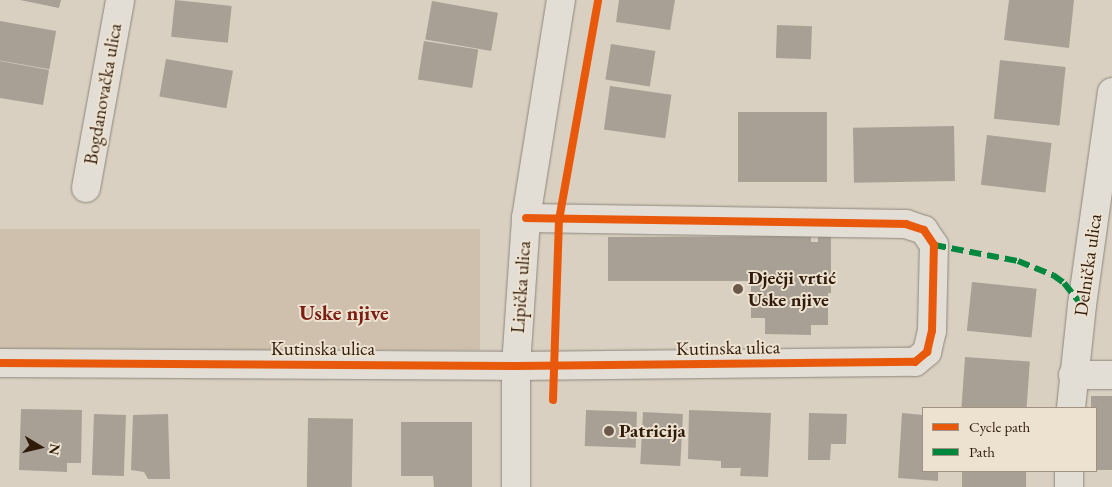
<!DOCTYPE html>
<html>
<head>
<meta charset="utf-8">
<style>
	body { margin:0 }
	#map { position:relative; width:1112px; height:487px; overflow:hidden; background:#d9d0c1; font-family:"EB Garamond",serif }
	div>[style] { position:absolute }
	.green>* { inset:0; background:#cec0ac; transform-origin:0 0 }
	.building>* { inset:0; background:#a8a095; transform-origin:0 0 }
	.roads { filter:drop-shadow(0 0 1px #8e867c) drop-shadow(0 0 1px #8e867c) }
	.minor>* { height:28px; margin:-14px; padding:0 14px; transform-origin:14px; border-radius:14px; background:#e2ded5 }
	.quiet>* { height:6px; margin-top:-3px; transform-origin:0; background:repeating-linear-gradient(90deg,#00873e 0 12px,transparent 0 18px) }
	.cycleway>* { height:8px; margin:-4px; padding:0 4px; transform-origin:4px; border-radius:4px; background:#e8590c }
	.dots>* { width:14px; height:14px; translate:-50% -50%; box-sizing:border-box; border:2px solid #ede2d0; border-radius:50% }
	span { translate:-50% -50%; white-space:nowrap; text-align:center; line-height:1.15; -webkit-text-stroke:4px #ede2d0; paint-order:stroke }
	.street-label { font-size:19px; color:#301b0b }
	.poi-label { font-size:19px; color:#301b0b; font-weight:700 }
	.left { translate:0 -50%; text-align:left }
	.quarter-label { font-size:21px; color:#7a1f14; font-weight:700 }
	.legend { position:absolute; left:922px; top:407px; width:175px; height:65px; box-sizing:border-box; background:#ede2d0; border:1px solid #a19281; margin:0; padding:6px 9px; list-style:none; font-size:15px; color:#301b0b }
	.legend li { display:flex; align-items:center; gap:10px; height:25px }
	.legend b { width:25px; border:1px solid #a19281 }
	.north { position:absolute; left:15px; top:422px; width:50px; height:50px; -webkit-text-stroke:4px #ede2d0; paint-order:stroke; rotate:99deg; font-size:14px; font-weight:700; line-height:20px; text-align:center; color:#301b0b }
	.north::after { content:''; display:block; margin:auto; width:18px; height:22px; background:#301b0b; clip-path:polygon(50% 0,100% 100%,50% 72%,0 100%) }
</style>
</head>
<body>
<div id="map">
	<div class="green">
		<i style="left:0;top:229px;width:480px;height:121px"></i>
	</div>
	<div class="building">
		<i style="clip-path:polygon(20px 0,61px 0,59px 8px)"></i>
		<i style="left:175px;top:0;width:57px;height:37px;rotate:6deg"></i>
		<i style="clip-path:polygon(619px 0,675px 0,670px 30px,616px 22px)"></i>
		<i style="clip-path:polygon(1009px 0,1074px 0,1069px 48px,1004px 40px)"></i>
		<i style="left:432px;top:1px;width:67px;height:39px;rotate:10deg"></i>
		<i style="left:0;top:21px;width:57px;height:39px;rotate:10deg"></i>
		<i style="left:777px;top:25px;width:35px;height:33px;rotate:2deg"></i>
		<i style="left:424px;top:41px;width:55px;height:39px;rotate:9deg"></i>
		<i style="left:611px;top:44px;width:45px;height:36px;rotate:9deg"></i>
		<i style="left:166px;top:59px;width:68px;height:38px;rotate:10deg"></i>
		<i style="left:1000px;top:60px;width:66px;height:59px;rotate:6deg"></i>
		<i style="clip-path:polygon(0 61px,49px 70px,43px 105px,0 98px)"></i>
		<i style="left:610px;top:86px;width:62px;height:44px;rotate:8deg"></i>
		<i style="left:738px;top:112px;width:89px;height:70px"></i>
		<i style="left:954px;top:126px;width:55px;height:101px;rotate:89deg"></i>
		<i style="left:987px;top:135px;width:65px;height:50px;rotate:7deg"></i>
		<i style="clip-path:polygon(811px 236px,811px 242px,818px 242px,818px 236px,831px 236px,831px 293px,828px 293px,828px 325px,811px 325px,811px 335px,765px 334px,765px 318px,751px 318px,751px 281px,608px 281px,608px 237px)"></i>
		<i style="left:972px;top:282px;width:65px;height:49px;rotate:6deg"></i>
		<i style="left:965px;top:357px;width:65px;height:50px;rotate:4deg"></i>
		<i style="clip-path:polygon(1091px 396px,1112px 396px,1112px 470px,1096px 470px,1096px 408px,1091px 408px)"></i>
		<i style="clip-path:polygon(21px 409px,82px 410px,81px 463px,67px 463px,67px 472px,19px 470px)"></i>
		<i style="left:586px;top:410px;width:51px;height:36px;rotate:2deg"></i>
		<i style="clip-path:polygon(689px 410px,771px 413px,768px 477px,740px 476px,741px 468px,721px 468px,721px 461px,688px 459px)"></i>
		<i style="left:643px;top:412px;width:40px;height:52px;rotate:3deg"></i>
		<i style="clip-path:polygon(809px 413px,847px 414px,846px 444px,831px 444px,830px 460px,808px 460px)"></i>
		<i style="clip-path:polygon(902px 413px,923px 415px,923px 471px,938px 471px,938px 481px,898px 478px)"></i>
		<i style="left:94px;top:414px;width:32px;height:61px;rotate:2deg"></i>
		<i style="clip-path:polygon(168px 414px,170px 479px,148px 479px,144px 472px,131px 470px,133px 415px)"></i>
		<i style="left:308px;top:418px;width:45px;height:69px;rotate:1deg"></i>
		<i style="clip-path:polygon(401px 422px,472px 422px,472px 487px,434px 487px,433px 476px,401px 476px)"></i>
		<i style="left:962px;top:471px;width:64px;height:16px"></i>
	</div>
	<div class="roads">
		<div class="minor">
			<i style="left:86px;top:188px;width:191px;rotate:-79.7deg"></i>
			<i style="left:0;top:363px;width:516px;rotate:0.33deg"></i>
			<i style="left:516px;top:366px;width:399px;rotate:-0.6deg"></i>
			<i style="left:915px;top:362px;width:16px;rotate:-40deg"></i>
			<i style="left:927px;top:352px;width:22px;rotate:-77deg"></i>
			<i style="left:932px;top:331px;width:86px;rotate:-88.7deg"></i>
			<i style="left:934px;top:245px;width:18px;rotate:-124deg"></i>
			<i style="left:924px;top:230px;width:19px;rotate:-162deg"></i>
			<i style="left:906px;top:224px;width:380px;rotate:-179.1deg"></i>
			<i style="left:1073px;top:375px;width:39px"></i>
			<i style="left:1071px;top:408px;width:104px;rotate:-83.9deg"></i>
			<i style="left:1082px;top:305px;width:215px;rotate:-82deg"></i>
			<i style="left:516px;top:487px;width:121px;rotate:-90deg"></i>
			<i style="left:516px;top:366px;width:148px;rotate:-86.1deg"></i>
			<i style="left:526px;top:218px;width:221px;rotate:-80.9deg"></i>
			<i style="left:1069px;top:487px;width:16px;rotate:-90deg"></i>
		</div>
	</div>
	<div class="quiet">
		<i style="left:934px;top:245px;width:86px;rotate:10.8deg"></i>
		<i style="left:1018px;top:261px;width:38px;rotate:22deg"></i>
		<i style="left:1053px;top:275px;width:14px;rotate:36deg"></i>
		<i style="left:1064px;top:283px;width:28px;rotate:51deg"></i>
	</div>
	<div class="cycleway">
		<i style="left:0;top:363px;width:516px;rotate:0.33deg"></i>
		<i style="left:516px;top:366px;width:399px;rotate:-0.6deg"></i>
		<i style="left:915px;top:362px;width:16px;rotate:-40deg"></i>
		<i style="left:927px;top:352px;width:22px;rotate:-77deg"></i>
		<i style="left:932px;top:331px;width:86px;rotate:-88.7deg"></i>
		<i style="left:934px;top:245px;width:18px;rotate:-124deg"></i>
		<i style="left:924px;top:230px;width:19px;rotate:-162deg"></i>
		<i style="left:906px;top:224px;width:380px;rotate:-179.1deg"></i>
		<i style="left:553px;top:400px;width:180px;rotate:-88.1deg"></i>
		<i style="left:559px;top:220px;width:223px;rotate:-79.9deg"></i>
	</div>
	<div class="dots">
		<i style="left:738px;top:289px;background:#6b5a4b"></i>
		<i style="left:609px;top:431px;background:#6b5a4b"></i>
	</div>
	<div class="street-label">
		<span style="left:103px;top:94px;rotate:-80deg">Bogdanovačka ulica</span>
		<span style="left:1088px;top:265px;rotate:-82deg">Delnička ulica</span>
		<span style="left:521px;top:287px;rotate:-86deg">Lipička ulica</span>
		<span style="left:728px;top:348px;rotate:-1deg">Kutinska ulica</span>
		<span style="left:323px;top:349px">Kutinska ulica</span>
	</div>
	<div class="poi-label">
		<span class="left" style="left:748px;top:289px">Dječji vrtić<br>Uske njive</span>
		<span class="left" style="left:619px;top:431px">Patricija</span>
	</div>
	<div class="quarter-label">
		<span style="left:344px;top:313px">Uske njive</span>
	</div>
	<ul class="legend">
	<li><b style="height:6px;background:#e8590c"></b>Cycle path</li>
	<li><b style="height:6px;background:#00873e"></b>Path</li>
	</ul>
	<div class="north">N</div>
</div>
</body>
</html>
